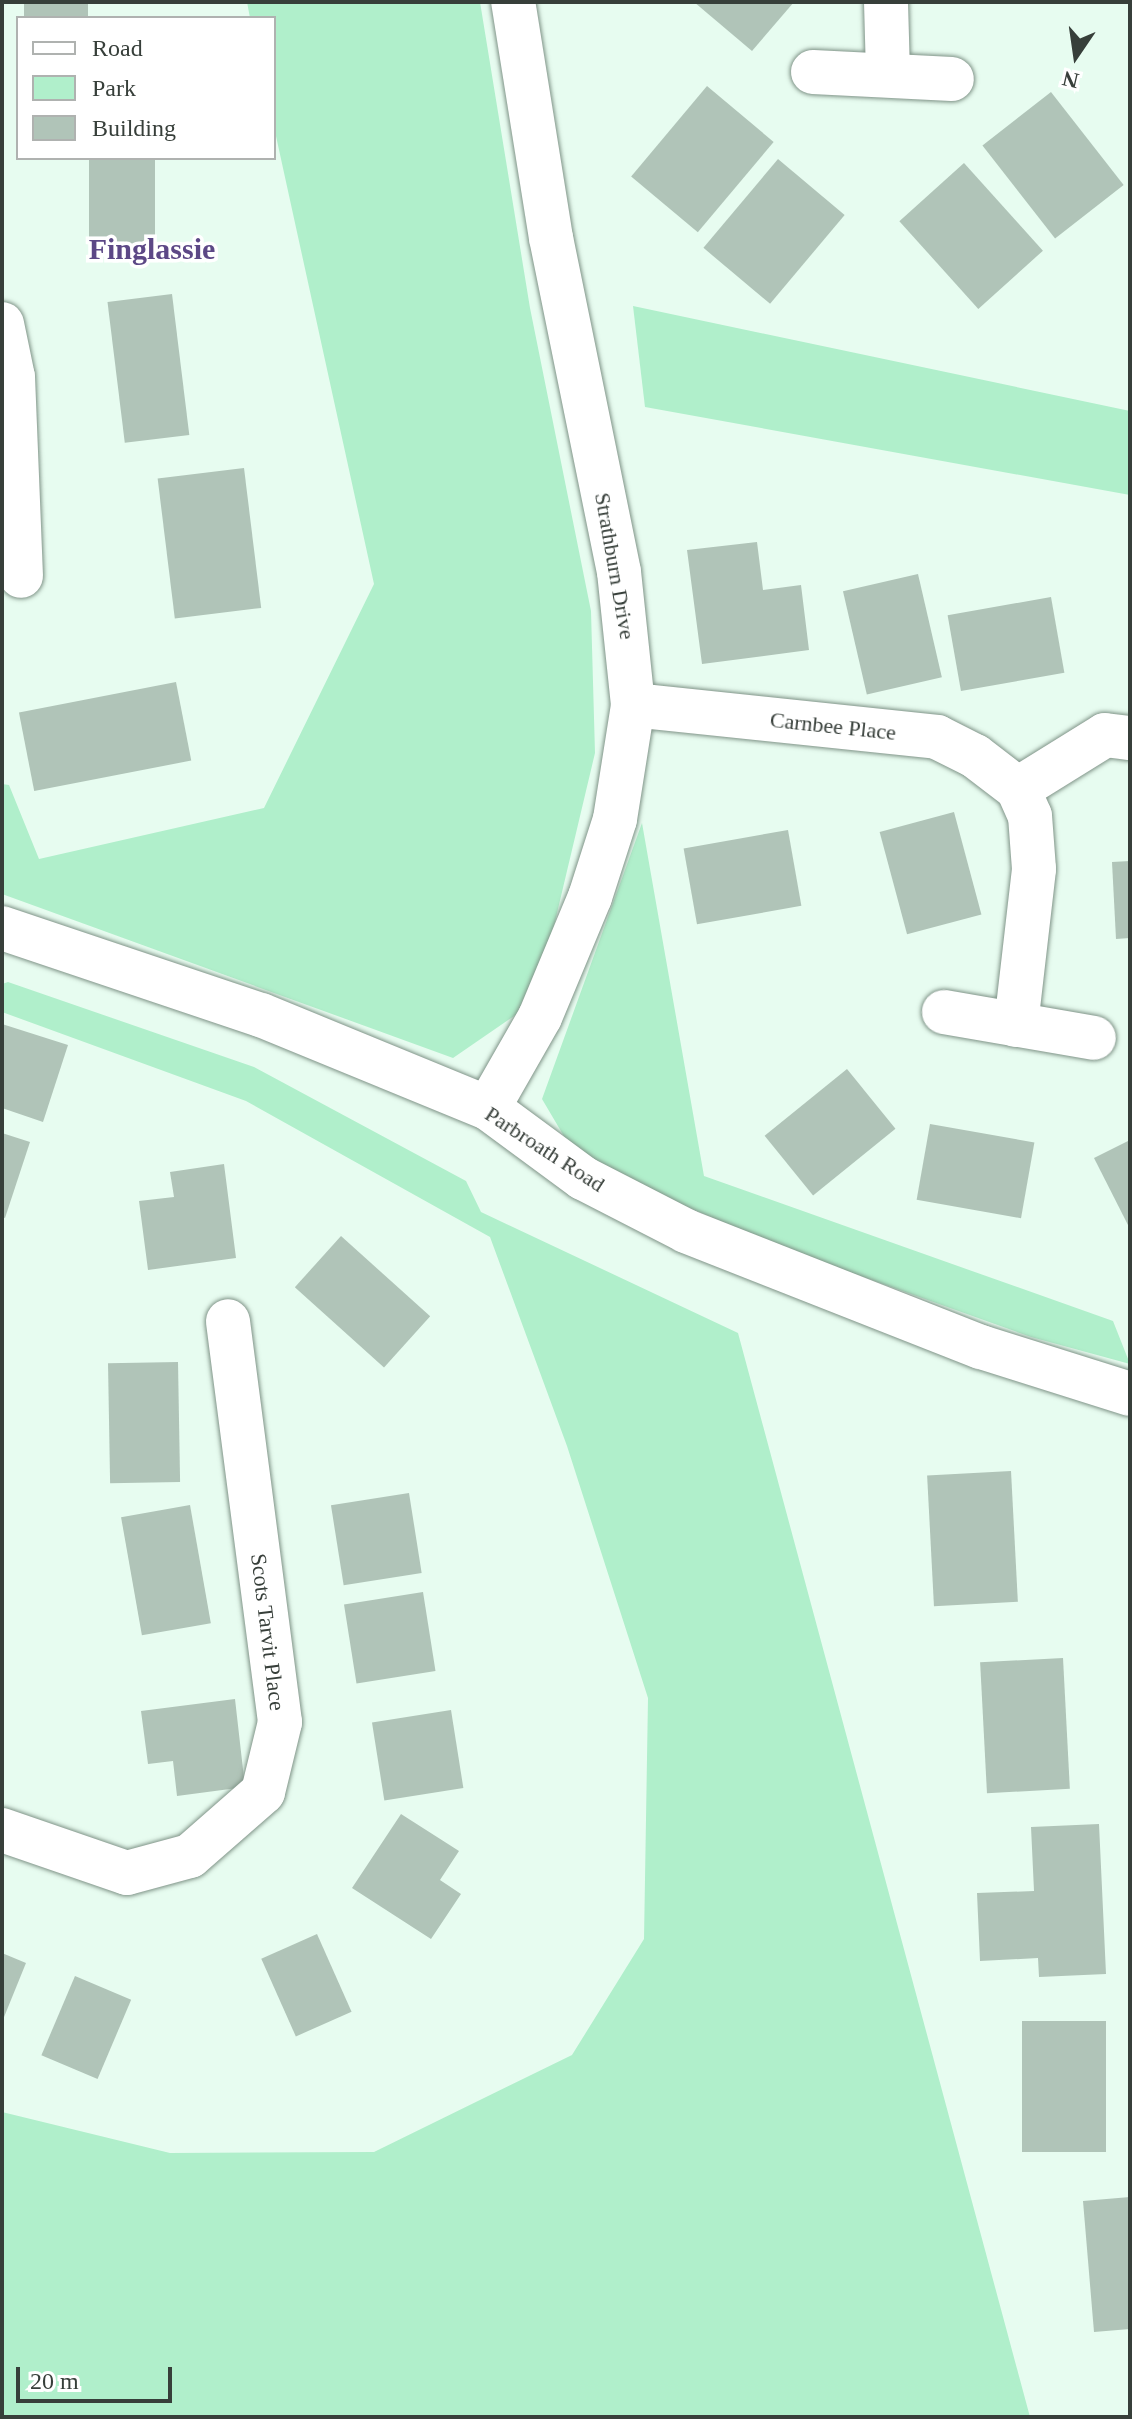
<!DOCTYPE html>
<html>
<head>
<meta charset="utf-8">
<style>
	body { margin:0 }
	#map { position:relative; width:1132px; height:2419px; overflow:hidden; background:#e7fcf0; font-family:"Times New Roman",serif }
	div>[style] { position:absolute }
	.green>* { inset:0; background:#b0efcb }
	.building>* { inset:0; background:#b0c4b8; transform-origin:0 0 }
	.roads { filter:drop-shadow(0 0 2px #809488) drop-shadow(0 0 2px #809488) }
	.minor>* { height:44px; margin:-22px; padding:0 22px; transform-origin:22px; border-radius:22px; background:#fff }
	span { translate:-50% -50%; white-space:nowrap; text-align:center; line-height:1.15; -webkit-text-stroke:7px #fff; paint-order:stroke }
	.street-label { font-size:22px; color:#373f3a }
	.district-label { font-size:30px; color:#5c4886; font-weight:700 }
	.frame { position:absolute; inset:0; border:4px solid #373f3a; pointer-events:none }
	.legend { position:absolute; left:16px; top:16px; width:260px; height:144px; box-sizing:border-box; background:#fff; border:2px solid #afb2b0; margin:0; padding:10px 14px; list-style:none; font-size:24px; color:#373f3a }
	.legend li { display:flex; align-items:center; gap:16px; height:40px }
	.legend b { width:40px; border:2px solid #afb2b0 }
	.north { position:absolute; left:1036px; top:16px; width:80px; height:80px; -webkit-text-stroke:6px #fff; paint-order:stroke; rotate:193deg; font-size:22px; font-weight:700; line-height:32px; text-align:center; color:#373f3a }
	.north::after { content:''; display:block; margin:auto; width:28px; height:36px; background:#373f3a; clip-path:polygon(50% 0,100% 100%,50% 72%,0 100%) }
	.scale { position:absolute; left:16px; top:2367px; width:156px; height:36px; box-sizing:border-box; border:4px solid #373f3a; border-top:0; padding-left:10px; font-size:24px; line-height:28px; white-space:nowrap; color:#373f3a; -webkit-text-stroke:6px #fff; paint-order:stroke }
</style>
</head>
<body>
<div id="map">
	<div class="green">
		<i style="clip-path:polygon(247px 2px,480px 2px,530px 308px,591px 611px,595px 753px,553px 930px,517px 1014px,453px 1058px,2px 894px,2px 784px,9px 785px,39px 859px,264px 808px,374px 584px,274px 127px,274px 18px,250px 18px)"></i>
		<i style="clip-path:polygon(633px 306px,1130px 411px,1130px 495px,645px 407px)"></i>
		<i style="clip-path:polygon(642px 823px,704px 1176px,1113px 1321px,1130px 1364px,1031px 1337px,788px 1250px,578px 1160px,542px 1099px)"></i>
		<i style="clip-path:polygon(8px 982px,254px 1067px,466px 1181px,481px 1212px,738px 1333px,1030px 2417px,2px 2417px,2px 2112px,170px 2153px,374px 2152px,572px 2055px,644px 1939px,648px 1698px,567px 1446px,490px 1237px,246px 1101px,2px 1012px,2px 984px)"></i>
	</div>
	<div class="building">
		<i style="left:24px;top:2px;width:64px;height:16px"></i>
		<i style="clip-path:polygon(694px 2px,794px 2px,752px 51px)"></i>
		<i style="left:707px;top:86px;width:87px;height:118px;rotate:40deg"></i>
		<i style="left:1051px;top:92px;width:118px;height:87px;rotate:52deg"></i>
		<i style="left:89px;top:158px;width:66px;height:87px"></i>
		<i style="left:778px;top:159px;width:87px;height:116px;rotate:40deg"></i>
		<i style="left:964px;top:163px;width:118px;height:87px;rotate:48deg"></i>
		<i style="left:172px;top:294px;width:142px;height:65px;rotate:83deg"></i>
		<i style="left:244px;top:468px;width:141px;height:87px;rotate:83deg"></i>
		<i style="clip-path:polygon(757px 542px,763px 590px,801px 585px,809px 650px,702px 664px,687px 550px)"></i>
		<i style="left:918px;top:574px;width:106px;height:77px;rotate:77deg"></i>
		<i style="left:1051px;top:597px;width:77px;height:105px;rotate:80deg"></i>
		<i style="left:176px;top:682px;width:80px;height:160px;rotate:79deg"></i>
		<i style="left:954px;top:812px;width:106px;height:77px;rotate:75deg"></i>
		<i style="left:788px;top:830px;width:77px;height:106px;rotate:80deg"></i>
		<i style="clip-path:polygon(1130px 861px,1130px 938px,1116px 939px,1112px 862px)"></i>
		<i style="clip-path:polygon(2px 1024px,68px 1045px,43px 1122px,2px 1108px)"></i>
		<i style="left:847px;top:1069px;width:77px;height:106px;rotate:51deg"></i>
		<i style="left:930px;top:1124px;width:106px;height:77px;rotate:10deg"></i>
		<i style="clip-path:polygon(2px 1133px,30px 1142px,5px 1218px,2px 1217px)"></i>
		<i style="clip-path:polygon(1130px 1140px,1130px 1229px,1094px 1158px)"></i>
		<i style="clip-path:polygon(224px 1164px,236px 1258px,148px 1270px,139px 1201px,174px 1197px,170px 1172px)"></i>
		<i style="left:341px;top:1236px;width:120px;height:69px;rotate:42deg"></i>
		<i style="left:178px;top:1362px;width:120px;height:70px;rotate:89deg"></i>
		<i style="left:1011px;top:1471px;width:131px;height:84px;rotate:87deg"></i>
		<i style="left:409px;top:1493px;width:81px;height:79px;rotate:81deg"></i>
		<i style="left:190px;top:1505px;width:120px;height:70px;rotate:80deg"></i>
		<i style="left:423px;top:1592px;width:80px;height:80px;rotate:81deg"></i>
		<i style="left:1063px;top:1658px;width:131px;height:83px;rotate:87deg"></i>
		<i style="clip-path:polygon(235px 1699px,245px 1787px,177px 1796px,173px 1761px,148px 1764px,141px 1711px)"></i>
		<i style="left:451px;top:1710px;width:79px;height:80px;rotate:81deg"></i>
		<i style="clip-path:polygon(401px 1814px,459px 1851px,440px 1880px,461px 1894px,431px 1939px,352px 1888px)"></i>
		<i style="clip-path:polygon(1099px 1824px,1106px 1974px,1039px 1977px,1038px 1958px,980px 1961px,977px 1893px,1034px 1891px,1031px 1827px)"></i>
		<i style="left:317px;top:1934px;width:85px;height:61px;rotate:66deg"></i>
		<i style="clip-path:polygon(2px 1953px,26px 1963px,2px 2022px)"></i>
		<i style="left:75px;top:1976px;width:61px;height:86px;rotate:23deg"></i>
		<i style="left:1106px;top:2021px;width:131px;height:84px;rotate:90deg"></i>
		<i style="clip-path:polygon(1130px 2197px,1130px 2329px,1094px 2332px,1083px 2201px)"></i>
	</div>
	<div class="roads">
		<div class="minor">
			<i style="left:886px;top:2px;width:73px;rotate:88.4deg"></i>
			<i style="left:813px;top:72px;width:139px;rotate:2.9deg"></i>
			<i style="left:2px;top:324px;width:54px;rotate:78.3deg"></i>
			<i style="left:13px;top:377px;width:199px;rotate:87.7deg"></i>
			<i style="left:633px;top:705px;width:306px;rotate:6deg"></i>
			<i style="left:937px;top:737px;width:42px;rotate:26.6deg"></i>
			<i style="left:975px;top:756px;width:54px;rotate:37.5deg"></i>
			<i style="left:1018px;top:789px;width:102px;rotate:-31.8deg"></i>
			<i style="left:1105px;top:735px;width:25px;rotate:7deg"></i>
			<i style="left:2px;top:928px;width:273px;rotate:18.6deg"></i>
			<i style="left:261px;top:1015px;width:245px;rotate:22.3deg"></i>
			<i style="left:488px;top:1108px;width:118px;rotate:36.4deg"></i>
			<i style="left:583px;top:1178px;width:116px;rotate:27.2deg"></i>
			<i style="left:686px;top:1231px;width:317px;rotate:21.5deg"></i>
			<i style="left:981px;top:1347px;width:156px;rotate:17.5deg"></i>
			<i style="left:944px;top:1012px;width:152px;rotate:9.8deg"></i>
			<i style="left:1016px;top:1025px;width:157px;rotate:-83.4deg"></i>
			<i style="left:1034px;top:869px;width:53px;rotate:-94.3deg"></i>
			<i style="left:1030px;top:816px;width:30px;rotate:-114deg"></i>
			<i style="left:488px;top:1108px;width:105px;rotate:-60.3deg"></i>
			<i style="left:540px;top:1017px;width:130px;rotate:-67.4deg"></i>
			<i style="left:590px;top:897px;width:82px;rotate:-72.2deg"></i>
			<i style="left:615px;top:819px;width:115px;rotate:-81deg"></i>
			<i style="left:633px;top:705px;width:134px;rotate:-96deg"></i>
			<i style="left:619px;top:572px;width:341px;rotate:-101.5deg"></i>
			<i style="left:551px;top:238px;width:239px;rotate:-99.1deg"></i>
			<i style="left:2px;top:1830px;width:132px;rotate:19deg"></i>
			<i style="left:127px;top:1873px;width:65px;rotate:-15.1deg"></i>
			<i style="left:190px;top:1856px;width:97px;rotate:-41.2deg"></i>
			<i style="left:263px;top:1792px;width:72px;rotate:-76.3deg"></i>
			<i style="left:280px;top:1722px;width:404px;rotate:-97.4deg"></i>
		</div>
	</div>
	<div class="street-label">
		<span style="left:615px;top:566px;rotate:80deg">Strathburn Drive</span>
		<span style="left:833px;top:726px;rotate:6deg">Carnbee Place</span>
		<span style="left:545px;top:1149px;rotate:33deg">Parbroath Road</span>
		<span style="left:268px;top:1632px;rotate:83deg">Scots Tarvit Place</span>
	</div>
	<div class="district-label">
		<span style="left:152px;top:249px">Finglassie</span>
	</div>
	<div class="frame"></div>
	<ul class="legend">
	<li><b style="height:10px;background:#fff"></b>Road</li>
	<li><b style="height:22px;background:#b0efcb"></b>Park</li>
	<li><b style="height:22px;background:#b0c4b8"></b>Building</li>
	</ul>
	<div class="north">N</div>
	<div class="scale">20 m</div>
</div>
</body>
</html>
